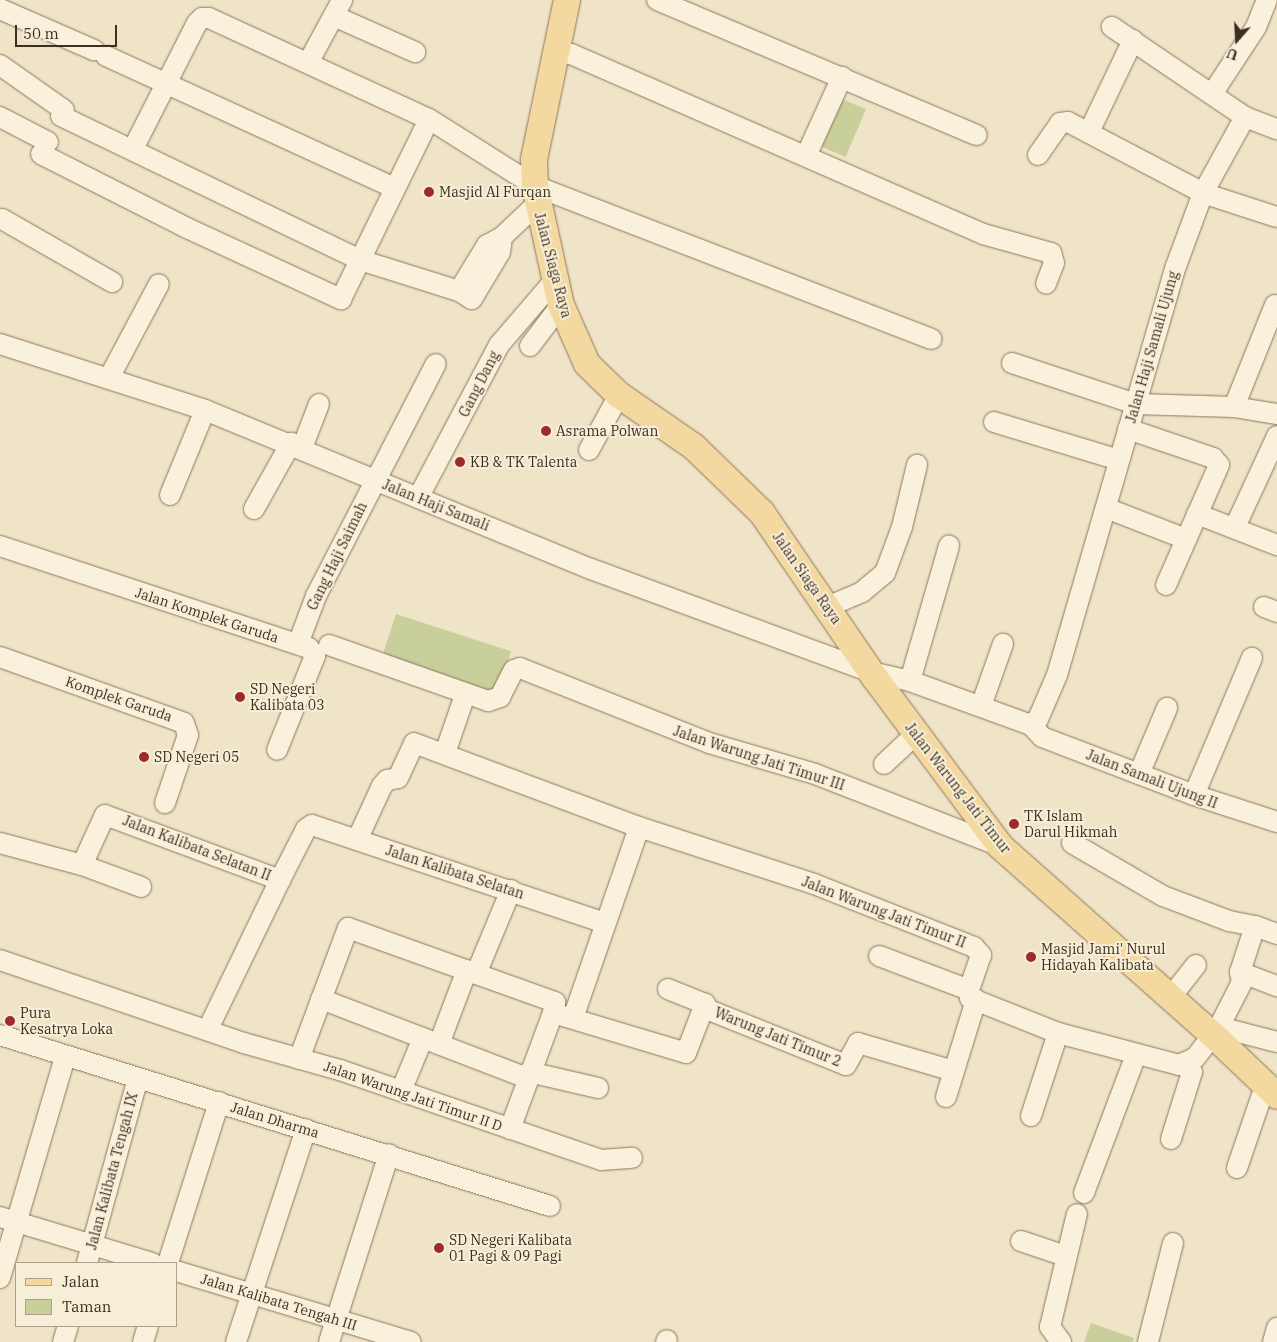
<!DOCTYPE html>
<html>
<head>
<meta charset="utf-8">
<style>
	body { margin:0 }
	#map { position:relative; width:1277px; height:1342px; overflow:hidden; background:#f0e4c8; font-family:"IBM Plex Serif",serif }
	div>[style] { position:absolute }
	.green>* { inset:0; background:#c9cf9b; transform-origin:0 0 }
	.roads { filter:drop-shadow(0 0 1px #8d765c) drop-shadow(0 0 1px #8d765c) }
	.minor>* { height:20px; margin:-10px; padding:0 10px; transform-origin:10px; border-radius:10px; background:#faf1dc }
	.major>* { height:26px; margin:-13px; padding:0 13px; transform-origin:13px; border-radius:13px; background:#f3d9a0 }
	.dots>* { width:14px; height:14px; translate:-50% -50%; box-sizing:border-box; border:2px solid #f7eed8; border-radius:50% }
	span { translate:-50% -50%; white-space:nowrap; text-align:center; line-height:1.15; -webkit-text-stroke:4px #f7eed8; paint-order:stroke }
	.poi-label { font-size:14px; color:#3d2e20 }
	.left { translate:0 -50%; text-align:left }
	.street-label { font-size:14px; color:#3d2e20 }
	.legend { position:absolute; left:15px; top:1262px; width:162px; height:65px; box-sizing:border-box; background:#f7eed8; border:1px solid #ada18e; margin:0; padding:6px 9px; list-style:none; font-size:15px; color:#3d2e20 }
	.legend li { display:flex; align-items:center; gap:10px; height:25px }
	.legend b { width:25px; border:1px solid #ada18e }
	.north { position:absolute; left:1212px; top:15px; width:50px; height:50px; -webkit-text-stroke:4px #f7eed8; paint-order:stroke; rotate:199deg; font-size:14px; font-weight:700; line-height:20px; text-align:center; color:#3d2e20 }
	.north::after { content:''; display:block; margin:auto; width:18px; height:22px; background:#3d2e20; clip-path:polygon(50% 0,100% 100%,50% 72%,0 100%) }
	.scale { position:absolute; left:15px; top:25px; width:102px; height:22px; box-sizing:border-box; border:2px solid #3d2e20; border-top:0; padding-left:6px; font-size:15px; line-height:18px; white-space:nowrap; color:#3d2e20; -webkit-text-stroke:4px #f7eed8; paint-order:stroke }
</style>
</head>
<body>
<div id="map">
	<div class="green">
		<i style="left:842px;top:99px;width:26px;height:52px;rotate:23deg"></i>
		<i style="left:396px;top:614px;width:121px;height:52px;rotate:18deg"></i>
		<i style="clip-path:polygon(1091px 1323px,1134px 1338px,1133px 1342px,1084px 1342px)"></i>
	</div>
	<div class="roads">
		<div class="minor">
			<i style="left:657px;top:0;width:347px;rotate:22.9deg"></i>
			<i style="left:0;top:9px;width:103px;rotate:23.6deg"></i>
			<i style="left:334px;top:16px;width:89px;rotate:24deg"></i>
			<i style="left:556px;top:52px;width:15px;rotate:8deg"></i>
			<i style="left:571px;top:54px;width:450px;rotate:23.6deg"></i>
			<i style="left:983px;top:234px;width:71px;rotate:15.6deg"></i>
			<i style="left:1051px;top:253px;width:10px;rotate:73deg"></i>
			<i style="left:1054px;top:263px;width:22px;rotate:111deg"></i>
			<i style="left:106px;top:56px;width:317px;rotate:24.6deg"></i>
			<i style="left:308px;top:63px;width:72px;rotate:-61.6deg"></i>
			<i style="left:0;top:65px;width:78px;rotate:35.1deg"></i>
			<i style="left:1212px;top:94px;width:80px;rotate:-56.7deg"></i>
			<i style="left:1256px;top:27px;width:29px;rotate:-68deg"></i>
			<i style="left:61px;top:116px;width:332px;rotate:25.7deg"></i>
			<i style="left:360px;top:260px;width:104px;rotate:17.4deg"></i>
			<i style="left:459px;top:291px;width:15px;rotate:32deg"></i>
			<i style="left:472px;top:299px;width:55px;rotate:-59.2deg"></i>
			<i style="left:500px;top:252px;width:15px;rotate:-82deg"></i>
			<i style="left:0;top:117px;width:54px;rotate:27.5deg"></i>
			<i style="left:1245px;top:117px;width:34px;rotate:21deg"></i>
			<i style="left:1089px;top:132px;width:102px;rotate:-64.4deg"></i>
			<i style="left:133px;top:149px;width:141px;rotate:-63.1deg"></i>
			<i style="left:197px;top:23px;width:7px;rotate:-45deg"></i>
			<i style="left:202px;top:18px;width:7px"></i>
			<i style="left:209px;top:18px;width:242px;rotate:24.7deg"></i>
			<i style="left:429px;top:119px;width:125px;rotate:32.3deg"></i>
			<i style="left:535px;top:186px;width:425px;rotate:21.1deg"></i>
			<i style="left:41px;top:154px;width:164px;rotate:26.9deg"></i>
			<i style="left:187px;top:228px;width:170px;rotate:24.8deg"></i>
			<i style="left:341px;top:299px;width:200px;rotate:-63.9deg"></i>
			<i style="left:1038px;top:155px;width:39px;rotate:-55deg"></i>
			<i style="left:1060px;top:123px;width:8px;rotate:-7deg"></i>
			<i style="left:1068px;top:122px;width:153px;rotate:27.7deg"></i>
			<i style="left:1203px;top:193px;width:78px;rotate:18deg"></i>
			<i style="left:806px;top:156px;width:87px;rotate:-65.5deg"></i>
			<i style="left:2px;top:219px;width:127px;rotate:29.8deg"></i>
			<i style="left:459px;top:291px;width:54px;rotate:-58.7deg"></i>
			<i style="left:487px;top:245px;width:17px;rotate:-28deg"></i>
			<i style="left:502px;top:237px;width:48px;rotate:-43.3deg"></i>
			<i style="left:0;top:344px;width:215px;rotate:17.8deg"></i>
			<i style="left:205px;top:410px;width:417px;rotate:22.4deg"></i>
			<i style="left:591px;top:569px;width:298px;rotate:20.2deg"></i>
			<i style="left:871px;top:672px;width:40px;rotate:13deg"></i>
			<i style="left:910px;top:681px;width:129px;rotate:20deg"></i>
			<i style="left:530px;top:346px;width:51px;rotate:-52.9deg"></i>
			<i style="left:1012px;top:363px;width:131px;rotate:18.3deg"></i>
			<i style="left:1136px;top:404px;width:98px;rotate:1.8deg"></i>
			<i style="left:1234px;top:407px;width:44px;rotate:9.2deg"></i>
			<i style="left:109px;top:378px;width:106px;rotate:-62deg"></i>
			<i style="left:1234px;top:407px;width:110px;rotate:-68.1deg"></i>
			<i style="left:994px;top:422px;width:131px;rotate:16.9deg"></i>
			<i style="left:1128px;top:429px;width:90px;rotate:18.8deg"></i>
			<i style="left:1213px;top:458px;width:9px;rotate:49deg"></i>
			<i style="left:1219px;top:465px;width:131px;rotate:113.8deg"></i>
			<i style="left:302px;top:448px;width:47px;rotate:-68.9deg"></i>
			<i style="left:589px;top:450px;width:63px;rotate:-61.4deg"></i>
			<i style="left:170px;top:495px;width:92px;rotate:-67.6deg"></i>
			<i style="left:418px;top:498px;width:173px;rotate:-62.1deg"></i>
			<i style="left:499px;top:345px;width:86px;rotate:-49.3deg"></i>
			<i style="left:1106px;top:508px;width:86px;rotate:21.2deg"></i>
			<i style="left:254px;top:509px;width:76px;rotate:-60.7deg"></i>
			<i style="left:1197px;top:514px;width:86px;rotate:21.2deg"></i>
			<i style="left:1235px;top:527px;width:100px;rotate:-65.2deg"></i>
			<i style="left:0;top:546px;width:325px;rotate:18.3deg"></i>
			<i style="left:309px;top:648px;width:10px;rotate:53deg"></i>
			<i style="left:315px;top:656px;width:101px;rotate:112deg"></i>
			<i style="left:827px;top:607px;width:38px;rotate:-23deg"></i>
			<i style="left:862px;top:592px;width:30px;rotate:-40deg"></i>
			<i style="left:885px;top:573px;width:49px;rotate:-69.7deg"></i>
			<i style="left:902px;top:527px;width:64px;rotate:-76.4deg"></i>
			<i style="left:1264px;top:607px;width:14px;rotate:21deg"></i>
			<i style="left:298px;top:644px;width:51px;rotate:-69.4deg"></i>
			<i style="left:316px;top:596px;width:261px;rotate:-62.7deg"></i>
			<i style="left:329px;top:645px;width:169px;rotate:19.4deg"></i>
			<i style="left:488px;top:701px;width:13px;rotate:-18deg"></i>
			<i style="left:500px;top:697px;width:30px;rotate:-63deg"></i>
			<i style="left:514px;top:670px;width:6px;rotate:-18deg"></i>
			<i style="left:520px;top:668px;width:203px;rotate:21.6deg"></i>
			<i style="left:709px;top:743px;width:110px;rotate:16.3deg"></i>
			<i style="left:815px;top:774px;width:199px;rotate:21.3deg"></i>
			<i style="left:0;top:657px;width:195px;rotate:19.7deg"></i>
			<i style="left:184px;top:723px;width:13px;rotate:72deg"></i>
			<i style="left:188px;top:735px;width:72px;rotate:108.7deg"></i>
			<i style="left:910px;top:681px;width:141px;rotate:-73.9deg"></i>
			<i style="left:981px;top:706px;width:66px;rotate:-70.5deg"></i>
			<i style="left:1031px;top:725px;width:9px;rotate:-41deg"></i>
			<i style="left:1038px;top:719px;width:48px;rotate:-66.6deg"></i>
			<i style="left:1057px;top:675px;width:426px;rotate:-73.8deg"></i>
			<i style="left:1176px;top:266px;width:78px;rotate:-69.7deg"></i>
			<i style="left:1203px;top:193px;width:87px;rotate:-61.1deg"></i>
			<i style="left:1245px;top:117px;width:161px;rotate:-145.9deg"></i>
			<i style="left:1031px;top:725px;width:16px;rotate:47deg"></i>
			<i style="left:1042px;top:737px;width:163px;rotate:20.9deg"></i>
			<i style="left:1194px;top:795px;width:87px;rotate:18deg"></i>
			<i style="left:445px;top:753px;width:61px;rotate:-71deg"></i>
			<i style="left:884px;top:764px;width:44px;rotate:-43.2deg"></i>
			<i style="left:1139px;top:774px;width:72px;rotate:-67deg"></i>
			<i style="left:1194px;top:795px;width:149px;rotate:-67.1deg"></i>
			<i style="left:357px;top:840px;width:60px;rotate:-65.2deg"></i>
			<i style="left:382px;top:786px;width:8px;rotate:-50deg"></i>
			<i style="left:387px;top:780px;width:11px;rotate:-10deg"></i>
			<i style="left:398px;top:778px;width:38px;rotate:-65deg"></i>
			<i style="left:414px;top:743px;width:240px;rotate:20.5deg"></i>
			<i style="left:0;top:843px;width:85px;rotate:15deg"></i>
			<i style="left:82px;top:865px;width:55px;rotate:-65.3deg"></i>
			<i style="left:105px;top:815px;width:187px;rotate:20.4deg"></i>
			<i style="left:280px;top:880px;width:57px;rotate:-63deg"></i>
			<i style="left:306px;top:829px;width:7px;rotate:-34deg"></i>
			<i style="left:312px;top:825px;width:309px;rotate:18.5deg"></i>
			<i style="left:1072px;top:843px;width:105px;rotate:30.2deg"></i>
			<i style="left:1163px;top:896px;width:71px;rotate:20.7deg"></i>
			<i style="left:1229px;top:921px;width:26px;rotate:11deg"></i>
			<i style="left:82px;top:865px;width:63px;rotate:20.4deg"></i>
			<i style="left:879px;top:956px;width:96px;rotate:20.7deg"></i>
			<i style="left:0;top:960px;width:258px;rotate:18.8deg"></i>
			<i style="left:244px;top:1043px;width:100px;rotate:15.7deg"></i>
			<i style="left:340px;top:1070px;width:276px;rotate:19deg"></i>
			<i style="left:601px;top:1160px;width:31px;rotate:-4deg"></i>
			<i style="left:1240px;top:972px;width:48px;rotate:-71.9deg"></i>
			<i style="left:1255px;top:926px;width:23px;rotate:20deg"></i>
			<i style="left:476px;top:974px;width:91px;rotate:-67.4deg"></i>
			<i style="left:1170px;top:998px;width:42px;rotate:-51.8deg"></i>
			<i style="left:321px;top:999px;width:221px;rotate:21deg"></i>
			<i style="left:704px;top:1008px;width:153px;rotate:21.9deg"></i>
			<i style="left:846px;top:1065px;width:25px;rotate:-61deg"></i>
			<i style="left:858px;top:1043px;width:100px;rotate:16.3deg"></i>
			<i style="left:573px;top:1018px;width:202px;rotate:-70.9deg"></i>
			<i style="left:639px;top:827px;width:184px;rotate:18deg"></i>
			<i style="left:814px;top:884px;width:172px;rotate:21.5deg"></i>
			<i style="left:974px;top:947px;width:11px;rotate:49deg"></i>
			<i style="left:981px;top:955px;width:37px;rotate:109deg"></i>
			<i style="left:969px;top:990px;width:8px;rotate:83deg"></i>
			<i style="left:970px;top:998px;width:95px;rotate:21.7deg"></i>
			<i style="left:1058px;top:1033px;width:125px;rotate:14.8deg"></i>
			<i style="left:1179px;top:1065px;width:17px;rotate:-24deg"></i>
			<i style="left:1195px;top:1058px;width:39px;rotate:-52deg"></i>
			<i style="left:1219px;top:1027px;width:60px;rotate:14.5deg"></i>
			<i style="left:1219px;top:1027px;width:51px;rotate:-62.9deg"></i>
			<i style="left:1242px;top:982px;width:10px;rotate:-101deg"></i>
			<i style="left:1240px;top:972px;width:40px;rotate:21deg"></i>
			<i style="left:208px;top:1029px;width:165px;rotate:-64.2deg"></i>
			<i style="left:0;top:1035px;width:576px;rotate:17.27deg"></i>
			<i style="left:439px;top:1044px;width:79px;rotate:-69.3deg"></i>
			<i style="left:299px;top:1059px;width:140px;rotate:-69.5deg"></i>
			<i style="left:348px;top:928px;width:220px;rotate:19.7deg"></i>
			<i style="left:555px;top:1002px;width:11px;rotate:100deg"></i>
			<i style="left:529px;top:1072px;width:71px;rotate:13.1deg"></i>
			<i style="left:401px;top:1091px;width:57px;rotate:-67.5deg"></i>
			<i style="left:946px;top:1097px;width:102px;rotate:-72.8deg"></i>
			<i style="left:1031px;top:1116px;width:87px;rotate:-72deg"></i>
			<i style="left:510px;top:1129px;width:124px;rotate:-69.7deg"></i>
			<i style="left:553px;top:1013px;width:139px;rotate:16.7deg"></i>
			<i style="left:686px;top:1053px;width:53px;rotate:-68.8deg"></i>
			<i style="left:705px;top:1004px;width:40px;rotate:-158deg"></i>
			<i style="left:1171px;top:1139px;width:70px;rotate:-72.6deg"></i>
			<i style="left:1192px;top:1072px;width:10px;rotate:-114deg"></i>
			<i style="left:1237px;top:1168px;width:87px;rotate:-71.1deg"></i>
			<i style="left:1084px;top:1193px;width:147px;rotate:-69.4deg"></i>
			<i style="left:0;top:1217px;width:159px;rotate:16.8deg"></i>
			<i style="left:1021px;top:1241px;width:46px;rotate:18.8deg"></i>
			<i style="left:87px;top:1263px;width:192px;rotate:-74.6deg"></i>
			<i style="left:168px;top:1263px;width:169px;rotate:-72.4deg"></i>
			<i style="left:176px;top:1271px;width:245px;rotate:16.8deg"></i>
			<i style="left:0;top:1278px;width:230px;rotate:-73.6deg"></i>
			<i style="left:63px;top:1342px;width:17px;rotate:-73deg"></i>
			<i style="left:143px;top:1342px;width:17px;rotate:-73deg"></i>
			<i style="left:236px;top:1342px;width:224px;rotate:-71.8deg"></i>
			<i style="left:329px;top:1342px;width:197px;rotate:-72.3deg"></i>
			<i style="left:666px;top:1342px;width:2px;rotate:-63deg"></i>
			<i style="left:1061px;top:1342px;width:19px;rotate:-126deg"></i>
			<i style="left:1050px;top:1327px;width:116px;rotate:-76.6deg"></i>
			<i style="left:1148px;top:1342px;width:102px;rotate:-75.8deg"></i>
			<i style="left:1273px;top:1342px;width:15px;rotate:-74deg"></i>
		</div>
		<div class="major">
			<i style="left:567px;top:0;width:163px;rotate:101.7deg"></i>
			<i style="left:534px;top:160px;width:26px;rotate:88deg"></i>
			<i style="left:535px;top:186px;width:122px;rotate:77.7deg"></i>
			<i style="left:561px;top:305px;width:64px;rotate:66.2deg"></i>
			<i style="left:587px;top:364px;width:45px;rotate:44.1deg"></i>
			<i style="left:619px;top:395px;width:91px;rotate:34.7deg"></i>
			<i style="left:694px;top:447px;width:95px;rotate:44.1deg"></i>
			<i style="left:762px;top:513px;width:200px;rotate:55.6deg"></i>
			<i style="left:875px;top:678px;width:209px;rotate:53.3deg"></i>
			<i style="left:1000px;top:846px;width:285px;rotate:41.6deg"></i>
			<i style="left:1213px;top:1035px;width:88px;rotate:43.6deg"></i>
		</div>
	</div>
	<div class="dots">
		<i style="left:429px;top:192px;background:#9e2a2b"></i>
		<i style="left:546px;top:431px;background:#9e2a2b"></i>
		<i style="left:460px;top:462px;background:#9e2a2b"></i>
		<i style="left:240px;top:697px;background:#9e2a2b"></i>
		<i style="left:144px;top:757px;background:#9e2a2b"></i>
		<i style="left:1014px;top:824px;background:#9e2a2b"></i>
		<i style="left:1031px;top:957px;background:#9e2a2b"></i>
		<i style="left:10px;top:1021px;background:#9e2a2b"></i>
		<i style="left:439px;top:1248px;background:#9e2a2b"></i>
	</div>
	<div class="poi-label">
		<span class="left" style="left:439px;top:192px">Masjid Al Furqan</span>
		<span class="left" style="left:556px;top:431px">Asrama Polwan</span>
		<span class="left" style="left:470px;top:462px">KB &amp; TK Talenta</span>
		<span class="left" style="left:250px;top:697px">SD Negeri<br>Kalibata 03</span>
		<span class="left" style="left:154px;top:757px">SD Negeri 05</span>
		<span class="left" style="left:1024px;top:824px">TK Islam<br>Darul Hikmah</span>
		<span class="left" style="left:1041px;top:957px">Masjid Jami' Nurul<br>Hidayah Kalibata</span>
		<span class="left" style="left:20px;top:1021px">Pura<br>Kesatrya Loka</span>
		<span class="left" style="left:449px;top:1248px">SD Negeri Kalibata<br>01 Pagi &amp; 09 Pagi</span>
	</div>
	<div class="street-label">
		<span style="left:553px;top:265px;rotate:75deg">Jalan Siaga Raya</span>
		<span style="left:1152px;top:347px;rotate:-74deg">Jalan Haji Samali Ujung</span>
		<span style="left:479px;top:384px;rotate:-63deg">Gang Dang</span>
		<span style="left:436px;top:505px;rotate:22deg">Jalan Haji Samali</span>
		<span style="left:337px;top:556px;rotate:-64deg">Gang Haji Saimah</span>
		<span style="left:807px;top:578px;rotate:55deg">Jalan Siaga Raya</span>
		<span style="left:207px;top:615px;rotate:18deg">Jalan Komplek Garuda</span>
		<span style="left:119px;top:699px;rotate:19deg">Komplek Garuda</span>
		<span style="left:759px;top:758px;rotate:18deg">Jalan Warung Jati Timur III</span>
		<span style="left:1152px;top:779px;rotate:21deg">Jalan Samali Ujung II</span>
		<span style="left:958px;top:788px;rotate:52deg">Jalan Warung Jati Timur</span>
		<span style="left:197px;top:848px;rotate:21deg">Jalan Kalibata Selatan II</span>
		<span style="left:455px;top:872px;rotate:18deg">Jalan Kalibata Selatan</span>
		<span style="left:884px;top:912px;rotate:21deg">Jalan Warung Jati Timur II</span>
		<span style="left:778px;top:1037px;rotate:22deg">Warung Jati Timur 2</span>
		<span style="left:413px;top:1096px;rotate:19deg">Jalan Warung Jati Timur II D</span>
		<span style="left:275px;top:1120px;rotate:17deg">Jalan Dharma</span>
		<span style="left:112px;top:1171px;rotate:-75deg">Jalan Kalibata Tengah IX</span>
		<span style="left:279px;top:1302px;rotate:17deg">Jalan Kalibata Tengah III</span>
	</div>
	<ul class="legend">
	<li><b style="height:6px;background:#f3d9a0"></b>Jalan</li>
	<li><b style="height:14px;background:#c9cf9b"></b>Taman</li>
	</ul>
	<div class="north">U</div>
	<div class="scale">50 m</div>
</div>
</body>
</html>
